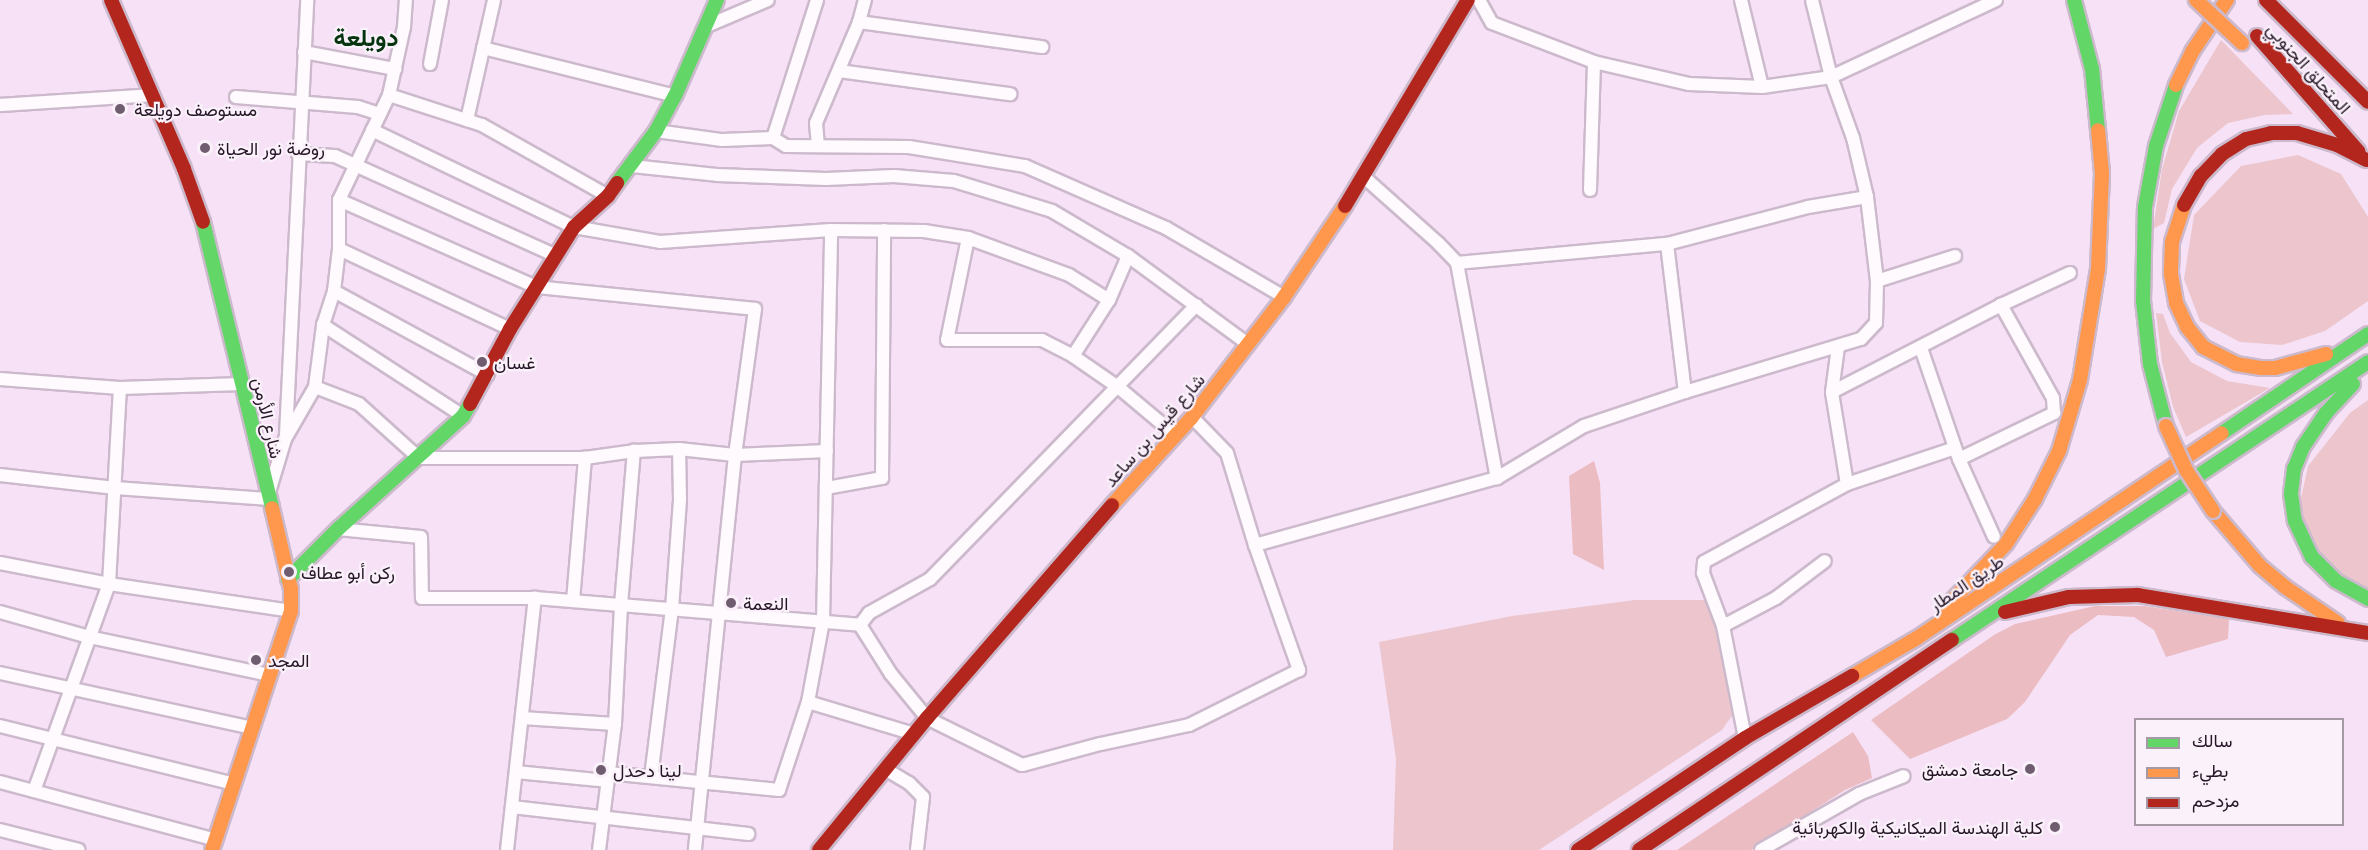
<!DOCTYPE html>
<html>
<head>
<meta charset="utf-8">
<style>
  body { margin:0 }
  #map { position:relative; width:2368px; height:850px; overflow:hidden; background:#f6e1f6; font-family:"Golos Text",Vazirmatn,sans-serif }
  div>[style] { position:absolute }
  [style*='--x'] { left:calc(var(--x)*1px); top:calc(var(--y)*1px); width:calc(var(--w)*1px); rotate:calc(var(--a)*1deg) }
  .green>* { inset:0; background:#ecc6cc }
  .forest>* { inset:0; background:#ebbcc1 }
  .roads { filter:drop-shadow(2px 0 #ccbacc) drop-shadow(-2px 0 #ccbacc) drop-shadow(0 2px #ccbacc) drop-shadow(0 -2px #ccbacc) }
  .street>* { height:12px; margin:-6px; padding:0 6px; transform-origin:6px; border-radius:6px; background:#fefafe }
  .fast>* { height:14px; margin:-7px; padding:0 7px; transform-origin:7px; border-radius:7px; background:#63d668 }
  .slow>* { height:14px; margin:-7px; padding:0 7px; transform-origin:7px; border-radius:7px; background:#ff974d }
  .jam>* { height:14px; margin:-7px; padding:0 7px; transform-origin:7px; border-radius:7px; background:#b3261e }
  .bridges { filter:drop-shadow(2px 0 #ccbacc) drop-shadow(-2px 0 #ccbacc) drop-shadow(0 2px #ccbacc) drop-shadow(0 -2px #ccbacc) }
  .slow-bridge>* { height:14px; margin:-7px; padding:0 7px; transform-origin:7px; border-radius:7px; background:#ff974d }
  .dots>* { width:16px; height:16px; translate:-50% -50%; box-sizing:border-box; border:3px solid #faf1fa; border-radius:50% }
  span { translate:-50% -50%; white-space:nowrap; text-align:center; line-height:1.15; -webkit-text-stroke:4.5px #faf1fa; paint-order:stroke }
  .street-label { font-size:18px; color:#261627 }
  .poi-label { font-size:18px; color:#261627 }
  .left { translate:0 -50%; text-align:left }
  .right { translate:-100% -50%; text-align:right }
  .district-label { font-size:24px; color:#05340f; font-weight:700 }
  .legend { position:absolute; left:2134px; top:718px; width:210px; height:108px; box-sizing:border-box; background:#faf1fa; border:2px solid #a599a6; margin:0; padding:8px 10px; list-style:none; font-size:18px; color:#261627 }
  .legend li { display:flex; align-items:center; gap:12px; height:30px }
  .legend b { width:30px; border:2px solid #a599a6 }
</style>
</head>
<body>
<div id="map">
  <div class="green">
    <i style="clip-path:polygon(2221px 40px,2293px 114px,2265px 115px,2228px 123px,2197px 148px,2172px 189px,2164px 223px,2153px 229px,2162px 169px,2179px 111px)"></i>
    <i style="clip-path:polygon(2298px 155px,2341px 174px,2368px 217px,2368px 301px,2325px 331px,2282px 345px,2240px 342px,2200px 321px,2184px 279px,2194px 215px,2241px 166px)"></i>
    <i style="clip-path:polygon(2156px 313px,2163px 314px,2170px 333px,2191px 362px,2227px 381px,2270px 388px,2186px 437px,2173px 407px,2162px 362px)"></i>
    <i style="clip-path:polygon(2368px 400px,2368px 588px,2329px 570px,2298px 512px,2308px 466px,2350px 413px)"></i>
    <i style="clip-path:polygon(1635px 600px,1712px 600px,1736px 710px,1722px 730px,1539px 850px,1393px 850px,1396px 759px,1379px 642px,1512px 616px)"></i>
  </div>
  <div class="forest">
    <i style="clip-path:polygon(1594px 461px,1600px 483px,1604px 570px,1573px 554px,1569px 476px)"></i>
    <i style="clip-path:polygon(2095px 606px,2144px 606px,2229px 619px,2228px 639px,2166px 657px,2154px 630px,2134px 617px,2098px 615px,2070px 635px,2025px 702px,2007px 719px,1910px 759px,1871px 720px,1994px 635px,2015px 624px)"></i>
    <i style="clip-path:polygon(1853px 732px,1868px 756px,1872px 778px,1845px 790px,1751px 850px,1677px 850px)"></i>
  </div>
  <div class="roads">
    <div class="street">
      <i style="--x:1479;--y:0;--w:26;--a:61"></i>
      <i style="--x:1492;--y:23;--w:109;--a:20.9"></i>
      <i style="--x:1594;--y:62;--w:98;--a:13"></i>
      <i style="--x:1689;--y:84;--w:73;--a:2.4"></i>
      <i style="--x:1762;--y:87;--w:70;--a:-8.2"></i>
      <i style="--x:1831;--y:77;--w:182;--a:-25"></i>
      <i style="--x:1741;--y:0;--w:89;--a:76.4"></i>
      <i style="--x:859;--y:22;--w:185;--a:7.8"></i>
      <i style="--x:707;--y:26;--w:66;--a:-23.1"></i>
      <i style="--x:483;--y:48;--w:198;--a:14"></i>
      <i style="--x:304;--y:52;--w:93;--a:10.6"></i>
      <i style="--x:430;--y:64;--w:65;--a:-79.4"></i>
      <i style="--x:839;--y:71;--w:173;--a:7.7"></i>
      <i style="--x:389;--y:95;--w:98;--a:17.9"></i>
      <i style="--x:482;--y:125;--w:145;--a:29.4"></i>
      <i style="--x:236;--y:97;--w:122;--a:4.7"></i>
      <i style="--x:358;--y:107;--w:23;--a:18"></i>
      <i style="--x:0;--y:105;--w:153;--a:-3.7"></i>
      <i style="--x:467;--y:120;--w:123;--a:-77.3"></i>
      <i style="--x:372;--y:130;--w:224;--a:25.7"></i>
      <i style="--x:574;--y:227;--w:87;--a:9.9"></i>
      <i style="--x:660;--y:242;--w:171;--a:-4"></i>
      <i style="--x:831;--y:230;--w:93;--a:0.6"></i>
      <i style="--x:924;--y:231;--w:45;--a:9"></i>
      <i style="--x:968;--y:238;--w:108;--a:20.1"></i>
      <i style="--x:1069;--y:275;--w:47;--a:32"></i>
      <i style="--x:656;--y:131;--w:67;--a:7.8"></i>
      <i style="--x:722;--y:140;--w:51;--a:-2.2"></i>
      <i style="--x:773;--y:138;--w:15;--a:32"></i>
      <i style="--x:786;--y:146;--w:123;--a:0.5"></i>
      <i style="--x:909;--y:147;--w:118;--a:9.3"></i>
      <i style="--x:1025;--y:166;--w:154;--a:23.7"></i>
      <i style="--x:1166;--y:228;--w:137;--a:30.3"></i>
      <i style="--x:773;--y:138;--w:145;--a:-72.3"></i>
      <i style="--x:818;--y:146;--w:23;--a:-95"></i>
      <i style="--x:816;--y:123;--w:110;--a:-66.9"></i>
      <i style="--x:859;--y:22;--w:23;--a:-75"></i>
      <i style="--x:298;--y:154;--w:37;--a:3"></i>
      <i style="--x:335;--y:156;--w:243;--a:24.3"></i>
      <i style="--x:632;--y:166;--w:85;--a:6"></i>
      <i style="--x:717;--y:175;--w:109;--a:2.1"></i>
      <i style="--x:826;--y:179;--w:68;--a:-2.5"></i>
      <i style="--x:894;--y:176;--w:60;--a:4.8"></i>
      <i style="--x:954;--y:181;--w:102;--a:17"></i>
      <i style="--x:1052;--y:211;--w:88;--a:30.6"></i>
      <i style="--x:1128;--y:256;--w:149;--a:36.3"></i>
      <i style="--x:1364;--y:177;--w:99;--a:41.7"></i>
      <i style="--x:1438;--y:243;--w:28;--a:46"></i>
      <i style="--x:1457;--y:263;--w:219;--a:79.5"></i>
      <i style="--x:1590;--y:190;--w:128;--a:-88.2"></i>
      <i style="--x:339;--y:200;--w:215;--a:23.8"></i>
      <i style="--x:536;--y:287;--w:220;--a:5.7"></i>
      <i style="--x:755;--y:309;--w:147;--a:97.8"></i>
      <i style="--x:735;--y:455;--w:397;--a:95.8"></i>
      <i style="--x:968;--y:238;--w:104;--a:101.6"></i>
      <i style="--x:947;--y:340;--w:95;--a:0"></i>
      <i style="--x:1042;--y:340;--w:35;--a:27"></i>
      <i style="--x:1073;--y:356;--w:55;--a:34.6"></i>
      <i style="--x:1118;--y:387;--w:73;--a:40"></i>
      <i style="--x:1667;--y:244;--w:149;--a:83.1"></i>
      <i style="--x:339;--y:249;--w:189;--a:25.1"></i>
      <i style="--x:1457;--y:263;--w:211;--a:-5.2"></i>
      <i style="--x:1667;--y:244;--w:146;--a:-14.7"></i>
      <i style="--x:1808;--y:207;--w:60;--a:-9.6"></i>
      <i style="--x:1877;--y:281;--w:82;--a:-17.8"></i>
      <i style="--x:334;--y:291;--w:175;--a:28.6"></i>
      <i style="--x:323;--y:325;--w:167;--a:33"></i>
      <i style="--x:1921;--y:348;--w:117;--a:71.1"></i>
      <i style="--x:1959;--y:459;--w:85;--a:65.8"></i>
      <i style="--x:1073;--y:356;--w:67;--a:-57.3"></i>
      <i style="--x:1109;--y:300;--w:48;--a:-66.6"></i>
      <i style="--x:0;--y:379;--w:120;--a:4.3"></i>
      <i style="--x:120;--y:388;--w:122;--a:-1.9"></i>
      <i style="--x:315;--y:387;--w:47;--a:21.1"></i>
      <i style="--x:359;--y:404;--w:81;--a:42"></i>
      <i style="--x:419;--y:458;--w:166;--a:0"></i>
      <i style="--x:585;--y:458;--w:49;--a:-8.1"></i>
      <i style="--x:634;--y:451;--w:45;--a:-2.5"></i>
      <i style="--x:679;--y:449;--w:56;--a:6.1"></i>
      <i style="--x:735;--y:455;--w:92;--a:-2.5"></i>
      <i style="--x:1832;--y:392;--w:190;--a:-27.2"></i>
      <i style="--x:2001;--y:305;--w:76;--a:-24.9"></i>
      <i style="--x:1192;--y:417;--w:50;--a:45.8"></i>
      <i style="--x:1227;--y:453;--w:96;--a:73.1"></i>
      <i style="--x:1255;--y:545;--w:133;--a:70.6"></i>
      <i style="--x:1299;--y:670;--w:123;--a:153.4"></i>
      <i style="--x:1189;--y:725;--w:91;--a:167.9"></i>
      <i style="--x:1100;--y:744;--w:81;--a:164.9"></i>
      <i style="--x:1022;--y:765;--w:106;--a:-153.7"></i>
      <i style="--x:927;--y:718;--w:57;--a:-129.3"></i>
      <i style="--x:891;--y:674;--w:58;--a:-122.3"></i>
      <i style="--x:860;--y:625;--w:15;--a:-53"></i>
      <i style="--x:869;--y:613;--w:70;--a:-29.1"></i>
      <i style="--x:930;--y:579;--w:382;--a:-45.8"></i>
      <i style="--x:286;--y:435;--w:436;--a:-87.2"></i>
      <i style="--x:1959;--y:459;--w:106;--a:-25.8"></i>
      <i style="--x:2054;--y:413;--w:15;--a:-94"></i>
      <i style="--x:2053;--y:398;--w:107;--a:-119.2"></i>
      <i style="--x:0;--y:475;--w:116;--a:6.4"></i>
      <i style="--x:115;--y:488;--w:152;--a:4.1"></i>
      <i style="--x:267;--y:499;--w:63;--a:-73.3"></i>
      <i style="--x:285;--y:439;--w:60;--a:-60"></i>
      <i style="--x:315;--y:387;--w:63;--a:-82.6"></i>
      <i style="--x:323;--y:325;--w:36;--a:-72"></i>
      <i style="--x:334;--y:291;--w:42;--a:-83.2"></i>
      <i style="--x:339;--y:249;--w:49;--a:-90"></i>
      <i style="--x:339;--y:200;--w:116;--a:-64.5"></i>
      <i style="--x:389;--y:95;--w:70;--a:-77.6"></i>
      <i style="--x:404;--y:27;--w:27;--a:-86"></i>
      <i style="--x:1847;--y:484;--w:114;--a:-18.4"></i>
      <i style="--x:826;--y:488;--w:57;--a:-10.1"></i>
      <i style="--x:882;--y:478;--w:248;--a:-89.5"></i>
      <i style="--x:338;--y:529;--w:83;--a:5.5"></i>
      <i style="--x:421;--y:537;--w:61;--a:89.1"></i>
      <i style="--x:422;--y:598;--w:113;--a:0"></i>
      <i style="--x:535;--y:598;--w:326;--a:4.7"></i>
      <i style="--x:1255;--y:545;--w:251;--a:-15.5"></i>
      <i style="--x:1497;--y:478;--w:101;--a:-30.9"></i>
      <i style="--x:1584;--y:426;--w:107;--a:-18.6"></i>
      <i style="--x:1685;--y:392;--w:184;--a:-16.8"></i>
      <i style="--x:1861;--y:339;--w:22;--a:-47"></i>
      <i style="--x:1876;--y:323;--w:42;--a:-88.6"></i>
      <i style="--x:1877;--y:281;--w:85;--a:-96.8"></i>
      <i style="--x:1867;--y:197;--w:61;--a:-103.3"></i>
      <i style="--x:1853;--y:138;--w:65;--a:-109.8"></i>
      <i style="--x:1831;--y:77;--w:79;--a:-103.9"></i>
      <i style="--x:0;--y:563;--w:111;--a:10.9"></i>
      <i style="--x:109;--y:584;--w:184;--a:8.4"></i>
      <i style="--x:573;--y:601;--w:144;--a:-85.2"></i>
      <i style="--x:0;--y:612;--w:92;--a:15.7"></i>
      <i style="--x:89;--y:637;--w:185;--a:11.9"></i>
      <i style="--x:1723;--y:626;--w:60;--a:-27.8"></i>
      <i style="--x:1776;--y:598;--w:61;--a:-37.1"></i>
      <i style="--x:0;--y:673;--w:259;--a:12.3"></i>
      <i style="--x:808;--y:702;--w:111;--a:16.8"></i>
      <i style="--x:522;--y:718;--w:93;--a:3.7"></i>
      <i style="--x:0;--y:726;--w:241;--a:13.9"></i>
      <i style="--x:1745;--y:738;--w:114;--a:-101.1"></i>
      <i style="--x:1723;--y:626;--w:57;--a:-110.7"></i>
      <i style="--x:1703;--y:573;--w:11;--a:-85"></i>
      <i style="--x:1704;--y:562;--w:163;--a:-28.6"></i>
      <i style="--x:1847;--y:484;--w:93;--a:-99.3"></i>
      <i style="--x:1832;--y:392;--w:45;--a:-82.4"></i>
      <i style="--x:887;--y:770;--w:26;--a:31"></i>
      <i style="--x:909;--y:783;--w:20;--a:45"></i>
      <i style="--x:923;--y:797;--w:53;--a:96.5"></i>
      <i style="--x:516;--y:772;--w:91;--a:5.6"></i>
      <i style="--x:608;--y:773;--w:172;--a:5.7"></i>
      <i style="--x:779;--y:790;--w:93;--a:-71.8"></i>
      <i style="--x:808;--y:702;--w:82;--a:-79.5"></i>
      <i style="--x:823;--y:621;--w:391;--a:-88.8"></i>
      <i style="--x:651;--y:777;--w:169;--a:-82.9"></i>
      <i style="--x:672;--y:609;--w:110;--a:-85.8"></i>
      <i style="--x:680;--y:499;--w:50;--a:-91.1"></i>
      <i style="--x:0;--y:782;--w:224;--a:15"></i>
      <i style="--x:34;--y:791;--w:220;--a:-70.1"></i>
      <i style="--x:109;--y:584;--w:196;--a:-86.8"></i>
      <i style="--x:512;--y:807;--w:238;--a:6.5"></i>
      <i style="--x:0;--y:830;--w:81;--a:14.2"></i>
      <i style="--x:507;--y:850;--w:254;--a:-83.7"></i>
      <i style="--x:599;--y:850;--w:127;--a:-82.8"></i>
      <i style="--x:615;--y:724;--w:119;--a:-87.1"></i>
      <i style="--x:621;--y:605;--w:155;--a:-85.2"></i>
      <i style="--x:1761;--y:850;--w:113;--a:-29.7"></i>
      <i style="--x:1859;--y:794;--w:48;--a:-21.8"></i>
    </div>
    <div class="fast">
      <i style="--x:2074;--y:0;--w:71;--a:75.4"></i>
      <i style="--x:2092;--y:69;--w:61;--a:84.4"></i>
      <i style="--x:617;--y:183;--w:65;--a:-53.1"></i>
      <i style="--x:656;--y:131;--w:40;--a:-62"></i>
      <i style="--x:675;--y:96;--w:105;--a:-66.4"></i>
      <i style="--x:203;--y:222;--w:294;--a:76.4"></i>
      <i style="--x:2353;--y:384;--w:40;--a:133"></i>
      <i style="--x:2326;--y:413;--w:41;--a:124.1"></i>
      <i style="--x:2303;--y:447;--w:24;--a:112"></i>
      <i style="--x:2294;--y:469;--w:25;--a:97"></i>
      <i style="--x:2291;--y:494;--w:27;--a:82"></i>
      <i style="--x:2295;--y:521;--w:40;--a:65"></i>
      <i style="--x:2312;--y:557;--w:34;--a:45"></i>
      <i style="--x:2336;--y:581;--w:37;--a:29"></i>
      <i style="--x:2166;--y:426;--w:64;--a:-104.5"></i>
      <i style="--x:2150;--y:364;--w:63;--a:-96.3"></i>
      <i style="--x:2143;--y:301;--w:94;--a:-88.8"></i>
      <i style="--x:2145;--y:207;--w:62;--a:-79.8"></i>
      <i style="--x:2156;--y:146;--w:64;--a:-71.8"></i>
      <i style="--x:2222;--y:433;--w:176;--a:-34.1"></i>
      <i style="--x:288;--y:579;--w:71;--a:-45"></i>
      <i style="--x:338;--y:529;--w:169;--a:-42.1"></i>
      <i style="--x:463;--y:416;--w:14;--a:-60"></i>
      <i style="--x:1952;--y:640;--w:500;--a:-33.75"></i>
    </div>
    <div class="slow">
      <i style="--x:2176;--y:85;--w:37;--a:-64"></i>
      <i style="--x:2192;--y:52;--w:63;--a:-56.1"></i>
      <i style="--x:2184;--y:205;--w:39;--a:108"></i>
      <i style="--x:2172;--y:242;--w:32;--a:92"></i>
      <i style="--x:2171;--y:274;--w:29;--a:80"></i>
      <i style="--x:2176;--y:303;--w:26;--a:65"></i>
      <i style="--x:2187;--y:327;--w:26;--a:51"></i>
      <i style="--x:2203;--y:347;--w:37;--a:27"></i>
      <i style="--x:2236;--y:364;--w:26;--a:9"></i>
      <i style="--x:2262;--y:368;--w:13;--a:0"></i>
      <i style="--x:2275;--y:368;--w:53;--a:-15.4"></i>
      <i style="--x:1112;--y:505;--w:119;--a:-47.7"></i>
      <i style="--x:1192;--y:417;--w:151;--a:-52.5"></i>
      <i style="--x:1284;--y:297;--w:110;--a:-56.2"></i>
      <i style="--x:2213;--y:511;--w:72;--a:49.5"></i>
      <i style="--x:2260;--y:566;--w:33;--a:40"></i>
      <i style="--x:2285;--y:587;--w:64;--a:34.2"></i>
      <i style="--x:1946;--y:607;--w:87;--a:-46.4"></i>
      <i style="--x:2006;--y:544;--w:54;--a:-57.2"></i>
      <i style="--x:2035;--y:499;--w:54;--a:-63.4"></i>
      <i style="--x:2059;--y:451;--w:74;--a:-73.5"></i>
      <i style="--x:2080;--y:380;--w:112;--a:-80.8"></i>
      <i style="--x:2098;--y:269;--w:96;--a:-87.6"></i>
      <i style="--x:2102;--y:173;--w:43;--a:-95.3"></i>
      <i style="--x:1852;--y:676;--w:75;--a:-30.3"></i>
      <i style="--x:1917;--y:638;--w:367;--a:-33.9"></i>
      <i style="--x:212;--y:850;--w:252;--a:-71.7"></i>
      <i style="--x:291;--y:611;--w:22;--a:-90"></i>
      <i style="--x:291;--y:589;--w:83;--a:-103.2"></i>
    </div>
    <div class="jam">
      <i style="--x:111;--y:0;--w:184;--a:66.6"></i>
      <i style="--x:184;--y:169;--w:56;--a:70.3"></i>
      <i style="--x:2266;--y:0;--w:144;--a:45"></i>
      <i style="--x:2257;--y:36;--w:154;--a:48.7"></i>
      <i style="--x:2184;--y:205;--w:34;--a:-60"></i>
      <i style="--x:2201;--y:176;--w:30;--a:-46"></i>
      <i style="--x:2222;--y:154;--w:28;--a:-32"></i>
      <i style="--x:2246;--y:139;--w:26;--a:-13"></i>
      <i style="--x:2271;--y:133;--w:26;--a:0"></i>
      <i style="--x:2297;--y:133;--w:42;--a:16.7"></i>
      <i style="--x:2337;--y:145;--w:33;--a:27"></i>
      <i style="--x:1345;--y:206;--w:240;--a:-59.2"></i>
      <i style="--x:470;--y:404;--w:85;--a:-61.9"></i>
      <i style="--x:510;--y:329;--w:120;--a:-57.9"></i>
      <i style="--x:574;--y:227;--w:46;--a:-42.4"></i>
      <i style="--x:608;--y:196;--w:16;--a:-55"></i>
      <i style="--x:2005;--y:612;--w:66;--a:-13.2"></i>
      <i style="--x:2069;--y:597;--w:69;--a:-1.7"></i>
      <i style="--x:2138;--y:595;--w:233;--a:9.4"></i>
      <i style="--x:819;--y:850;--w:171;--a:-50.7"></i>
      <i style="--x:927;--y:718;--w:282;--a:-49"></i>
      <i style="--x:1578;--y:850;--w:201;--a:-33.8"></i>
      <i style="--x:1745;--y:738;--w:124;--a:-30.1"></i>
      <i style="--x:1639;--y:850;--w:377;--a:-33.9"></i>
    </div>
  </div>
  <div class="bridges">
    <div class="slow-bridge">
      <i style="--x:2196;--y:0;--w:63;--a:43.1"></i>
      <i style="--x:2166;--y:426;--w:48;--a:65.6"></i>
      <i style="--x:2186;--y:470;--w:49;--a:56.6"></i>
    </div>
  </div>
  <div class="dots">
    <i style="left:120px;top:109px;background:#6f5d6f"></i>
    <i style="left:205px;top:148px;background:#6f5d6f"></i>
    <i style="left:482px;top:362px;background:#6f5d6f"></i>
    <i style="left:289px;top:572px;background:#6f5d6f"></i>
    <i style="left:731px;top:603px;background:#6f5d6f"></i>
    <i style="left:256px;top:660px;background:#6f5d6f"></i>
    <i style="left:2030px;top:769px;background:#6f5d6f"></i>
    <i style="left:601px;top:770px;background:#6f5d6f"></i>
    <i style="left:2055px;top:827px;background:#6f5d6f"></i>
  </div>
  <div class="street-label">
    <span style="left:2309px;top:68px;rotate:48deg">المتحلق الجنوبي</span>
    <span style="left:268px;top:418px;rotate:77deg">شارع الأرمن</span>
    <span style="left:1154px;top:430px;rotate:-49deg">شارع قيس بن ساعد</span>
    <span style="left:1966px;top:583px;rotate:-34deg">طريق المطار</span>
  </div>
  <div class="poi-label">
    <span class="left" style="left:134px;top:109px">مستوصف دويلعة</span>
    <span class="left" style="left:217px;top:148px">روضة نور الحياة</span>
    <span class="left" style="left:494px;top:362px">غسان</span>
    <span class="left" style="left:301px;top:572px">ركن أبو عطاف</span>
    <span class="left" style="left:743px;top:603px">النعمة</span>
    <span class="left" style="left:268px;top:660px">المجد</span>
    <span class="right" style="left:2018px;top:769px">جامعة دمشق</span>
    <span class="left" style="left:613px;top:770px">لينا دحدل</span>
    <span class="right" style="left:2043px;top:827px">كلية الهندسة الميكانيكية والكهربائية</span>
  </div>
  <div class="district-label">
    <span style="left:366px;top:37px">دويلعة</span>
  </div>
  <ul class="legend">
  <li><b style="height:8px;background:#63d668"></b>سالك</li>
  <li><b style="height:8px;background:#ff974d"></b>بطيء</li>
  <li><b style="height:8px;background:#b3261e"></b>مزدحم</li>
  </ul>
</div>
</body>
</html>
